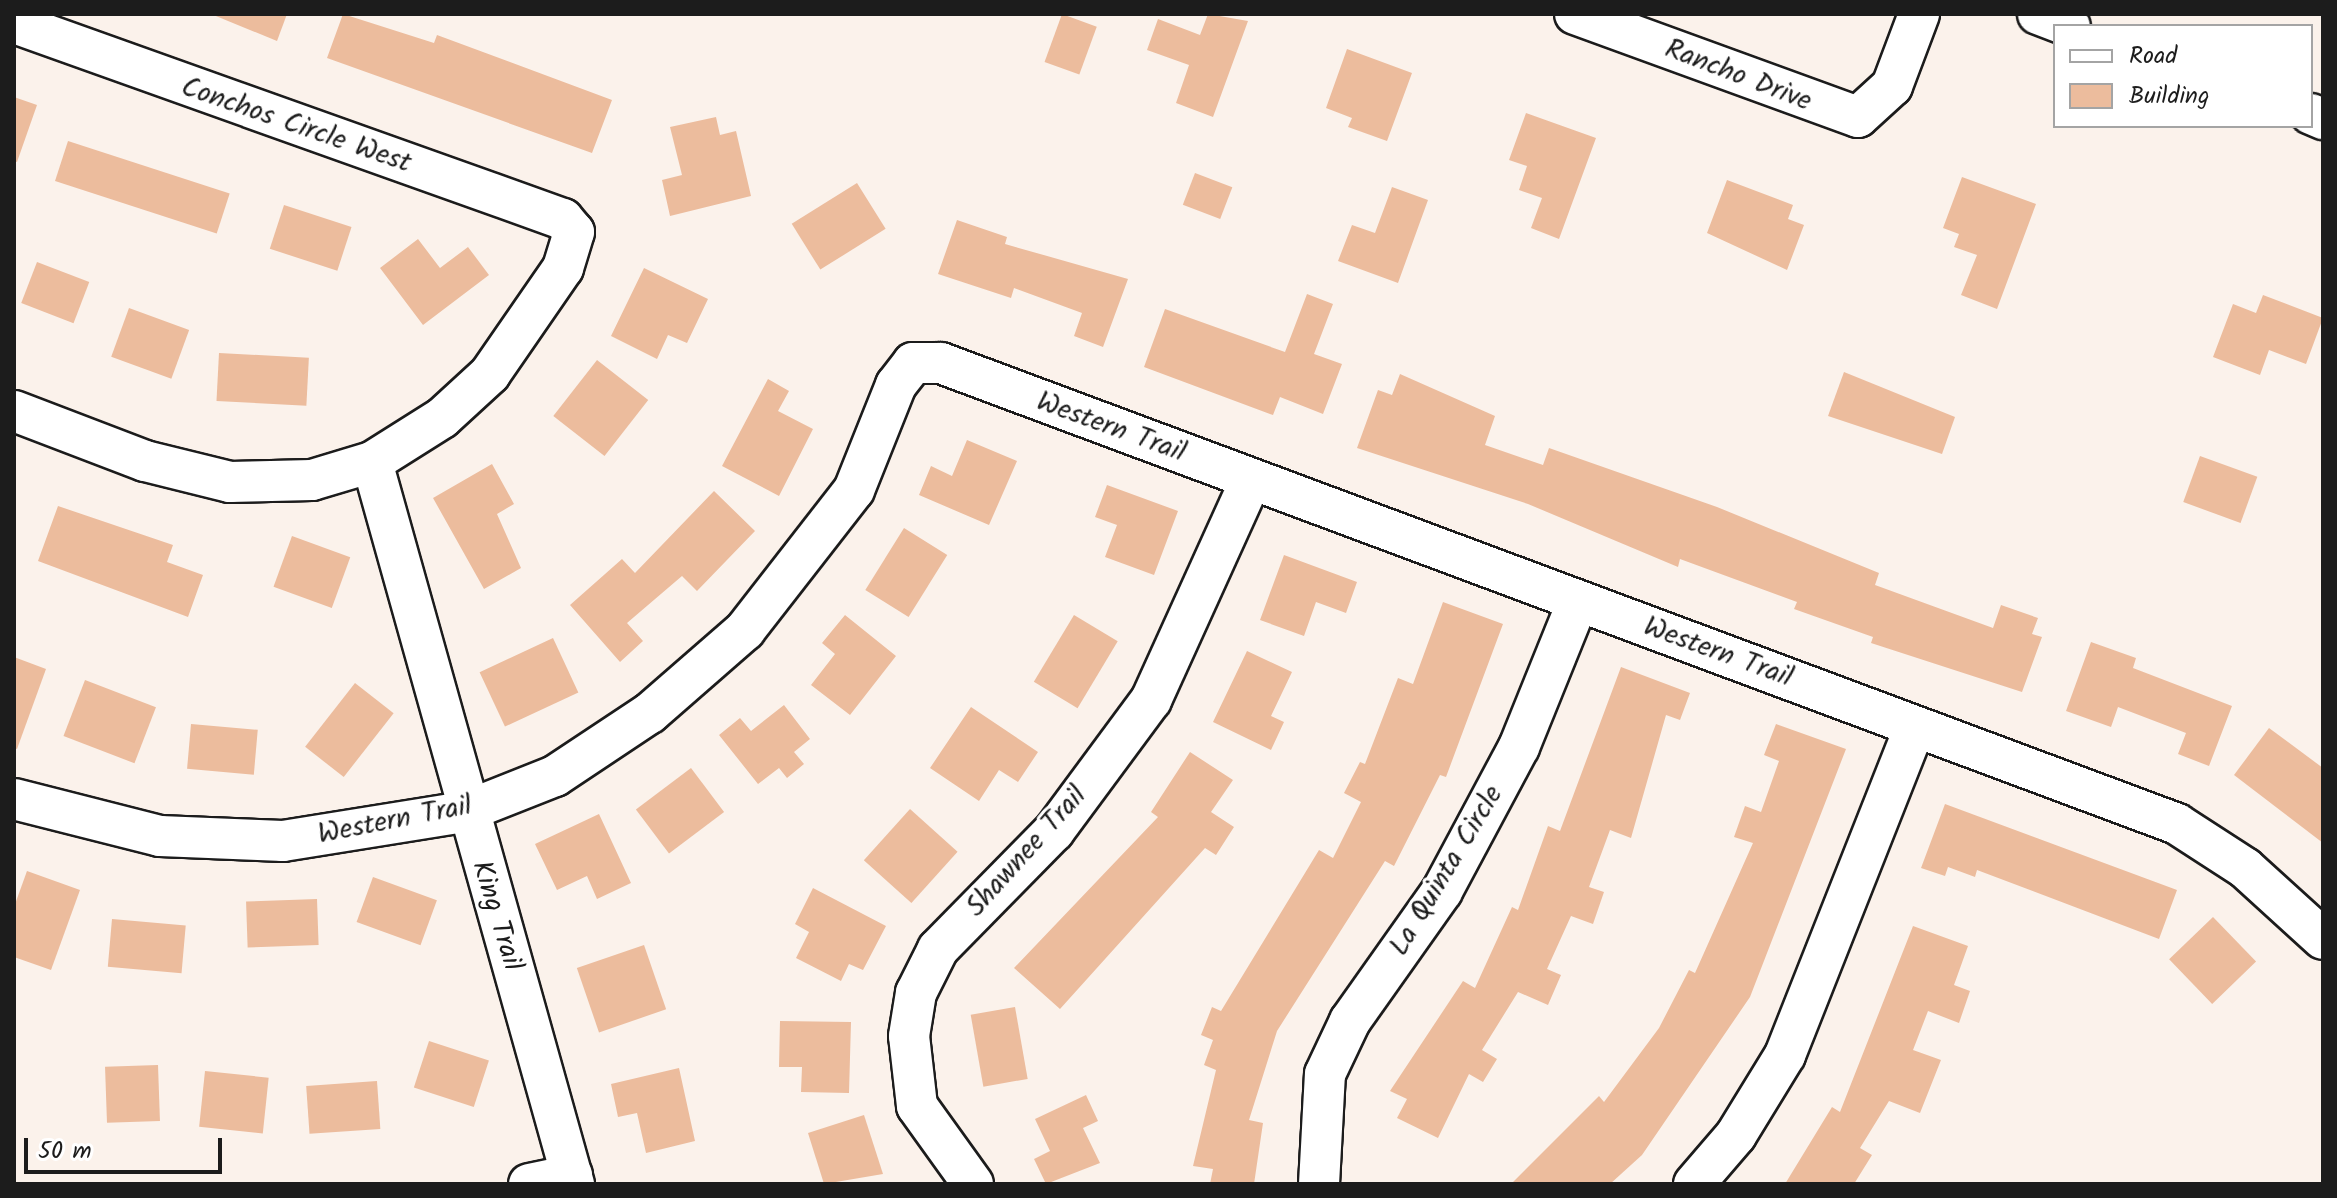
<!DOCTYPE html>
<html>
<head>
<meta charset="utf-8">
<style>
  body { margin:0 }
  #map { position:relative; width:2337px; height:1198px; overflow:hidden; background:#fbf2eb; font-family:Kalam,sans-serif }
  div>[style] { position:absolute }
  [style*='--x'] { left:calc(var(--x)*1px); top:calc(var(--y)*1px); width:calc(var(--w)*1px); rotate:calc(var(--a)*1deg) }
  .building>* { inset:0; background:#ecbc9d; transform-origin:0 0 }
  .roads { filter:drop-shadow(2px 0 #1c1c1c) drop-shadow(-2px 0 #1c1c1c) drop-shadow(0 2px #1c1c1c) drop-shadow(0 -2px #1c1c1c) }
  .minor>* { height:40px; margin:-20px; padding:0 20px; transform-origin:20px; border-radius:20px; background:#fff }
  span { translate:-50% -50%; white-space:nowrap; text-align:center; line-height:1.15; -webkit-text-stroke:6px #fff; paint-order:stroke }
  .street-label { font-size:28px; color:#1c1c1c }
  .frame { position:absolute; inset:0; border:16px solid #1c1c1c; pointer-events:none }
  .legend { position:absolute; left:2053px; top:24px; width:260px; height:104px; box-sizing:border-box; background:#fff; border:2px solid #a4a4a4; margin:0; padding:10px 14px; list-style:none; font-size:24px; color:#1c1c1c }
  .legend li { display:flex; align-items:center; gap:16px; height:40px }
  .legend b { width:40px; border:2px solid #a4a4a4 }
  .scale { position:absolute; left:24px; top:1138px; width:198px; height:36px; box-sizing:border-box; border:4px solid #1c1c1c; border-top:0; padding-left:10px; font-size:24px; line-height:28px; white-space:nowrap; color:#1c1c1c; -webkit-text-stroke:6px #fff; paint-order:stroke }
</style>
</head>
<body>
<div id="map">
  <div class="building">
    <i style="clip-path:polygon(211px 14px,287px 14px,277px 41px)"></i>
    <i style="clip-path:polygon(343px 14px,434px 43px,437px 35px,612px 100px,592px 153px,327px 58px)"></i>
    <i style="left:1062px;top:14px;width:37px;height:51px;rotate:20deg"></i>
    <i style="clip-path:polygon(1208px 14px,1248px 21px,1213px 117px,1176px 103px,1189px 65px,1147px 50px,1158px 19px,1200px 35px)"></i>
    <i style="clip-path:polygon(1347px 49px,1412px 73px,1387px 141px,1348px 127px,1352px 118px,1326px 108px)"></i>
    <i style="clip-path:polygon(14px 97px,37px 105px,17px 162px,14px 161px)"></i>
    <i style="clip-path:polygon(1526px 113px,1596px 138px,1559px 239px,1531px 228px,1542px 198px,1519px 190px,1527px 166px,1509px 160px)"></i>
    <i style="clip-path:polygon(716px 117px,720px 135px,736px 131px,751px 196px,670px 216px,662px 180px,682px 175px,670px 127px)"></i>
    <i style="left:68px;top:141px;width:170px;height:42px;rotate:18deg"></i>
    <i style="left:1195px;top:173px;width:40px;height:34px;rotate:21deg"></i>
    <i style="clip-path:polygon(1962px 177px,2036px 204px,1997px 309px,1961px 295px,1977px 255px,1954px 247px,1959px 234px,1943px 228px)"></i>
    <i style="clip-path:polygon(1727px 180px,1793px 205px,1788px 219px,1804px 225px,1787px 270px,1707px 233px)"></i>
    <i style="left:857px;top:183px;width:54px;height:77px;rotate:58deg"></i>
    <i style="clip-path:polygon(1392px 187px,1428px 200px,1398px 283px,1338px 261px,1352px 225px,1375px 233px)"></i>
    <i style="left:284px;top:205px;width:71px;height:46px;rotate:18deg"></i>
    <i style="clip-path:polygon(957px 220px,1007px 237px,1005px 244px,1128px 279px,1103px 347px,1074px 336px,1082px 313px,1014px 288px,1011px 298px,938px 274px)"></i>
    <i style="clip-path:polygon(418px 239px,440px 268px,468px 247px,489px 275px,423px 325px,380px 268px)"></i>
    <i style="left:37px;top:262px;width:56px;height:44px;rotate:21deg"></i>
    <i style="clip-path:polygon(644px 268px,708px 299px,687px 343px,668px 335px,657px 359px,611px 336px)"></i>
    <i style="clip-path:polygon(1307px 294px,1333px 304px,1314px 354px,1342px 364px,1323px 414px,1280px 397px,1273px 415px,1144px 367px,1165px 309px,1285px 352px)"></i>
    <i style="clip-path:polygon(2263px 295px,2323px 318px,2306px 364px,2269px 350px,2260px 375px,2213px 357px,2233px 304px,2256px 313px)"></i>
    <i style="left:129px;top:308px;width:64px;height:52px;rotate:20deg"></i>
    <i style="left:219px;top:353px;width:90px;height:48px;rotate:3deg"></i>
    <i style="left:597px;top:360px;width:65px;height:71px;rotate:38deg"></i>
    <i style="clip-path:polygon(1844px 372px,1955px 417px,1942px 454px,1828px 416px)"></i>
    <i style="clip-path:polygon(1400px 374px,1495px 416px,1485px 445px,1543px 465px,1549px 448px,1717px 507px,1879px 573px,1875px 585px,1993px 628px,2001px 605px,2038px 618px,2032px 634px,2042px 637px,2022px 692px,1871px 643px,1873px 637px,1794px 609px,1797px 602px,1680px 559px,1678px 567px,1528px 504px,1357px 448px,1378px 390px,1392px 395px)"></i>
    <i style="clip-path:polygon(768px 379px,789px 391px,778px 411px,813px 429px,779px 496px,722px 466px)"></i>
    <i style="clip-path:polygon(967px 440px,1017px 461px,989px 525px,919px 495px,931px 466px,952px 476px)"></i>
    <i style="left:2200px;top:456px;width:61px;height:49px;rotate:20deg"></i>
    <i style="clip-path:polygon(492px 464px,514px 504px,497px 514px,521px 568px,484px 589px,433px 498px)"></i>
    <i style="clip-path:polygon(1107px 485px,1178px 511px,1154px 575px,1105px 557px,1117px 525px,1095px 517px)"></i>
    <i style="clip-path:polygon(714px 491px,755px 531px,697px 591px,682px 576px,627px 623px,643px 641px,620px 662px,570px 605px,622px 559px,635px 573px)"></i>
    <i style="clip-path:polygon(58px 506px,173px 545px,167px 562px,203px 575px,188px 617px,38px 561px)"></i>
    <i style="left:904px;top:528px;width:51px;height:73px;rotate:32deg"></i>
    <i style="left:292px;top:536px;width:62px;height:54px;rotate:20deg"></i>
    <i style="clip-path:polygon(1284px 555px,1357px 582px,1346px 613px,1316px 602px,1304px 636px,1260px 620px)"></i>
    <i style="clip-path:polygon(1443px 602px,1503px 624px,1446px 777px,1440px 775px,1394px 866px,1385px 861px,1277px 1031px,1249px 1120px,1263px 1123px,1254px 1184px,1210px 1184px,1213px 1169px,1193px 1166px,1216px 1070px,1204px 1065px,1213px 1040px,1201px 1035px,1212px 1007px,1221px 1011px,1319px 850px,1333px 858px,1361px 802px,1344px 793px,1360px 762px,1365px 764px,1398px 678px,1413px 684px)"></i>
    <i style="clip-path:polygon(845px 615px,896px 656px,850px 715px,811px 685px,835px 654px,822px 643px)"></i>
    <i style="left:1074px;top:615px;width:51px;height:78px;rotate:31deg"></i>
    <i style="left:553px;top:638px;width:60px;height:81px;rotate:65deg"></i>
    <i style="clip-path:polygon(2091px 642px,2136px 658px,2133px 668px,2232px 706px,2209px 766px,2178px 754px,2186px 733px,2118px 707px,2111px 727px,2066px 711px)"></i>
    <i style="clip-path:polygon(1247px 651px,1292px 672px,1271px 716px,1284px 722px,1271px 750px,1213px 722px)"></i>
    <i style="clip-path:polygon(14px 657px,46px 669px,17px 749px,14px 748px)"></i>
    <i style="clip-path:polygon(1621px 667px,1690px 693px,1680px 720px,1666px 715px,1631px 838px,1610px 830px,1589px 887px,1604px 892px,1593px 924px,1571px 916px,1547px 969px,1561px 975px,1548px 1005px,1518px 992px,1482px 1050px,1497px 1059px,1483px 1082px,1469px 1074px,1438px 1138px,1397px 1118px,1407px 1099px,1390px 1091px,1463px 981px,1475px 988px,1512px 907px,1518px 910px,1548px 826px,1560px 831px)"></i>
    <i style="left:85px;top:680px;width:76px;height:60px;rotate:21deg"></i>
    <i style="left:355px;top:683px;width:49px;height:81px;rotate:38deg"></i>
    <i style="clip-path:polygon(784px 705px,810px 739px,794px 752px,804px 764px,787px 778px,779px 768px,758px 784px,719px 735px,740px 718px,751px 731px)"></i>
    <i style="clip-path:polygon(971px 707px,1038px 752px,1018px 782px,999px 770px,979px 801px,930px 768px)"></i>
    <i style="left:191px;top:724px;width:67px;height:45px;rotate:5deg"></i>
    <i style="clip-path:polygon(1776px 724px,1846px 749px,1750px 997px,1642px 1155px,1610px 1184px,1511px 1184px,1599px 1096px,1604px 1102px,1659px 1028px,1689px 970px,1695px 973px,1753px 843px,1734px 837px,1745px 806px,1761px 812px,1779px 761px,1764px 755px)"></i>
    <i style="clip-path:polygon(2269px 728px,2323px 768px,2323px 843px,2234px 775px)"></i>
    <i style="clip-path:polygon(1190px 752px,1233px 780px,1211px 812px,1234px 827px,1216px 855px,1205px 848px,1060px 1009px,1014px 968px,1158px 817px,1151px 812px)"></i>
    <i style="left:691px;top:768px;width:55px;height:69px;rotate:53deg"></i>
    <i style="clip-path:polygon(1945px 804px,2177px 890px,2159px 939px,1977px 870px,1975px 877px,1948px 867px,1945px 876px,1921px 868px)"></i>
    <i style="left:910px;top:809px;width:64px;height:69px;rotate:42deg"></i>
    <i style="clip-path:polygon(599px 814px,631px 883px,597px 899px,587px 876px,557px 890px,535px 844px)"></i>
    <i style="clip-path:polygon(27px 871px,80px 890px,51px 970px,14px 957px,14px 907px)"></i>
    <i style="left:373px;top:877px;width:68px;height:48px;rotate:20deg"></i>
    <i style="clip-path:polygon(813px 888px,886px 926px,863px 970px,849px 964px,841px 981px,796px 958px,809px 932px,795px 924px)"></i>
    <i style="left:317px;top:899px;width:46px;height:71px;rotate:88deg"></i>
    <i style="left:2213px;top:917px;width:62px;height:61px;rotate:46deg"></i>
    <i style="left:112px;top:919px;width:74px;height:48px;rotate:5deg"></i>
    <i style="clip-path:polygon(1913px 926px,1968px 946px,1954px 985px,1970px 991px,1959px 1023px,1928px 1011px,1913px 1050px,1941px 1060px,1920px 1113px,1889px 1101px,1860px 1148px,1872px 1155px,1854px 1184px,1785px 1184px,1832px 1107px,1840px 1112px)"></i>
    <i style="left:644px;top:945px;width:68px;height:71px;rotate:71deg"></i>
    <i style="left:1015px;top:1007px;width:73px;height:45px;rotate:80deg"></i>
    <i style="clip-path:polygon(780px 1021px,851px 1022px,849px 1093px,801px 1092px,802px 1067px,779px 1067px)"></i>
    <i style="left:429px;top:1041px;width:63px;height:49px;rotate:18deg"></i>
    <i style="left:158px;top:1065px;width:56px;height:53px;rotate:88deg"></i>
    <i style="clip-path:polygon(679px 1068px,695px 1141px,646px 1153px,637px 1113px,618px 1117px,611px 1084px)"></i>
    <i style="left:205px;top:1071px;width:64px;height:56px;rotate:6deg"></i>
    <i style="left:377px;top:1081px;width:48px;height:71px;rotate:86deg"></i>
    <i style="clip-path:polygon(1086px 1095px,1098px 1121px,1083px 1128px,1100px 1163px,1046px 1184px,1034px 1159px,1050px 1151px,1035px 1119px)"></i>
    <i style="clip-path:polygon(864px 1115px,883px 1174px,824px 1184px,808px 1133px)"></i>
  </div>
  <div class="roads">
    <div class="minor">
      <i style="--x:1575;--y:14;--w:301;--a:20"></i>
      <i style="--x:1858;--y:117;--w:46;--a:-42.4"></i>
      <i style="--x:1892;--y:86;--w:77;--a:-69.4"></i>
      <i style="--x:2038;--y:14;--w:34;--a:21"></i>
      <i style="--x:14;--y:23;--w:583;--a:19.65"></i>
      <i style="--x:563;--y:219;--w:17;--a:50"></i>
      <i style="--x:574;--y:232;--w:38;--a:107"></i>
      <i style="--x:563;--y:268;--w:129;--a:124.6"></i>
      <i style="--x:490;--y:374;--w:65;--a:137.5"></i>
      <i style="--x:442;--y:418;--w:83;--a:147.8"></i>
      <i style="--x:372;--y:462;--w:63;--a:163.3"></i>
      <i style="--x:312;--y:480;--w:82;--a:178.6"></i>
      <i style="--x:230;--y:482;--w:88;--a:-166.1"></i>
      <i style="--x:145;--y:461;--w:140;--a:-159.1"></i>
      <i style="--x:2311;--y:114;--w:13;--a:23"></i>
      <i style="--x:372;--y:462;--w:750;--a:74.37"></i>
      <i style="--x:14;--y:799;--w:151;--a:14.2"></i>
      <i style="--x:160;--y:836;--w:123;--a:2.3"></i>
      <i style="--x:283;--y:841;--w:183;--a:-9.1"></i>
      <i style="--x:464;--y:812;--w:98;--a:-21.6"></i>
      <i style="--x:555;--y:776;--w:114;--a:-33.6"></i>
      <i style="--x:650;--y:713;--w:126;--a:-41.1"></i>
      <i style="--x:745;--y:630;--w:177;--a:-52.1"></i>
      <i style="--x:854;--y:490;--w:113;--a:-68.2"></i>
      <i style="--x:896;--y:385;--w:28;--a:-52"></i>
      <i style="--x:913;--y:363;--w:28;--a:0"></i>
      <i style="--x:941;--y:363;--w:1319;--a:20.45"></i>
      <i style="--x:2177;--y:824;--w:81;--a:32.9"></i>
      <i style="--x:2245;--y:868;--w:105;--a:42.3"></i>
      <i style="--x:529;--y:1184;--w:44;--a:-11.8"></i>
      <i style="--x:973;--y:1184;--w:96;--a:-125.7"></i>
      <i style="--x:917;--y:1106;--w:70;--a:-96.5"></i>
      <i style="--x:909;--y:1036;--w:44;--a:-80.8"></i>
      <i style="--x:916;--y:993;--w:49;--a:-63.4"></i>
      <i style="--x:938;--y:949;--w:165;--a:-45.5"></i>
      <i style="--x:1054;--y:831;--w:163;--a:-53.5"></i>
      <i style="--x:1151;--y:700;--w:242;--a:-65.6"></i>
      <i style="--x:1319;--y:1184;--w:110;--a:-86.9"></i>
      <i style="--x:1325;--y:1074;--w:59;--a:-64.7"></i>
      <i style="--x:1350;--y:1021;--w:159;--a:-54.7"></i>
      <i style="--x:1442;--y:891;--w:163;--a:-61.9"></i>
      <i style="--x:1519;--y:747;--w:157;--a:-68"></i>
      <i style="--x:1694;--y:1184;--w:65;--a:-49.4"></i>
      <i style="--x:1736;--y:1135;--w:94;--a:-58.5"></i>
      <i style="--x:1785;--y:1055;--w:351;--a:-68.4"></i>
    </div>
  </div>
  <div class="street-label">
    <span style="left:1738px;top:76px;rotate:21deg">Rancho Drive</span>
    <span style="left:296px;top:126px;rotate:19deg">Conchos Circle West</span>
    <span style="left:1111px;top:428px;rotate:20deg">Western Trail</span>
    <span style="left:1718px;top:653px;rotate:20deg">Western Trail</span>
    <span style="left:395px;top:821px;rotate:-11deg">Western Trail</span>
    <span style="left:1027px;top:852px;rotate:-48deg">Shawnee Trail</span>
    <span style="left:1447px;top:871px;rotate:-59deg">La Quinta Circle</span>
    <span style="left:496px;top:916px;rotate:73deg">King Trail</span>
  </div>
  <div class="frame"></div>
  <ul class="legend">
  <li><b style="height:10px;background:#fff"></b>Road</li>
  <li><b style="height:22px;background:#ecbc9d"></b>Building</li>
  </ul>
  <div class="scale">50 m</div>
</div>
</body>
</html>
